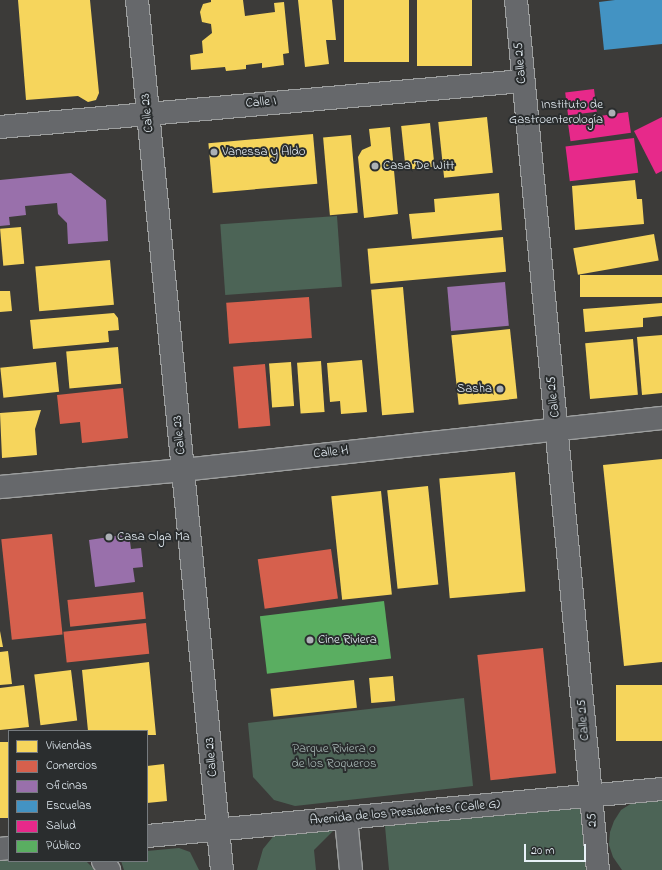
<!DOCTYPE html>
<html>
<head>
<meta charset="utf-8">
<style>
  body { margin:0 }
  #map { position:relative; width:662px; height:870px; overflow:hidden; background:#3c3b39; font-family:"Indie Flower",sans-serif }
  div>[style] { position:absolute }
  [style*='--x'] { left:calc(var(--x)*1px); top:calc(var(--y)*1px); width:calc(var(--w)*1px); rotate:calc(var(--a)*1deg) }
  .green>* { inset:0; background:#4c6456; transform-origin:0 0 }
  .homes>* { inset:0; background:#f6d55c; transform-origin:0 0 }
  .shops>* { inset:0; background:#d6604d; transform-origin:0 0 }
  .offices>* { inset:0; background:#9970ab; transform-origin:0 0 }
  .schools>* { inset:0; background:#4393c3 }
  .health>* { inset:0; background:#e7298a; transform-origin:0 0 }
  .public>* { inset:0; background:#5aae61; transform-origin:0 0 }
  .roads { filter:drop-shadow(1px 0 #9d9f9f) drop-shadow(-1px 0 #9d9f9f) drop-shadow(0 1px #9d9f9f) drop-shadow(0 -1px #9d9f9f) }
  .street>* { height:22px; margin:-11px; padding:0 11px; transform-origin:11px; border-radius:11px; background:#66686b }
  .secondary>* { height:22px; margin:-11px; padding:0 11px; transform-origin:11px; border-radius:11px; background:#66686b }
  .primary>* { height:22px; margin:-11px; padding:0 11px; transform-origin:11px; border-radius:11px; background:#66686b }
  .dots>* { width:11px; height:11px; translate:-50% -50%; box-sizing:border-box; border:2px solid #2a2d2e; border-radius:50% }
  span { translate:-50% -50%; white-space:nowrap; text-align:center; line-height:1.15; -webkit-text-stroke:4px #2a2d2e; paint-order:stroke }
  .street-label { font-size:13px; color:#e8f1f8 }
  .poi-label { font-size:13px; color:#e8f1f8 }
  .right { translate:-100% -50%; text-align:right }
  .left { translate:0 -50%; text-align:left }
  .park-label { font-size:13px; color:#abbbb9 }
  .legend { position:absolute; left:8px; top:730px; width:140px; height:132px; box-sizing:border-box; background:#2a2d2e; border:1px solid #767b7f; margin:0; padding:5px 7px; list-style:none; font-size:12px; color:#e8f1f8 }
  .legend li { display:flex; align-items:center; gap:8px; height:20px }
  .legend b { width:20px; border:1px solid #767b7f }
  .scale { position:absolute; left:524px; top:844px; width:62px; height:18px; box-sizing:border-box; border:2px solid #e8f1f8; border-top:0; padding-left:5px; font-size:12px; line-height:14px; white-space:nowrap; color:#e8f1f8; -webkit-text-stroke:3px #2a2d2e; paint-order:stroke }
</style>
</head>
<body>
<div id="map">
  <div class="green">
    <i style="left:337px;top:216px;width:71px;height:117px;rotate:86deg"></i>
    <i style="clip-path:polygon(464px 698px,473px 786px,295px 806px,274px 800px,253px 777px,248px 723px)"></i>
    <i style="clip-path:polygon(662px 800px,662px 870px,622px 870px,613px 857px,609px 845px,610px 832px,614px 821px,621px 810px,632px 803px)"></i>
    <i style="clip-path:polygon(580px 805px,586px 870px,389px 870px,385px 826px)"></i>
    <i style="clip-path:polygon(334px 830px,314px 850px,316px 870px,257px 870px,263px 849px,276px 833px)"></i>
    <i style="clip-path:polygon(179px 848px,190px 852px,199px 870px,124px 870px,121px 861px,147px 861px,147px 851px)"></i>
    <i style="clip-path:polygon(9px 858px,9px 861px,86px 861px,95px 870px,0 870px,0 859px)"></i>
  </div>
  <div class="homes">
    <i style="clip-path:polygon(18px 0,90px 0,99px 93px,96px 100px,88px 102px,78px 96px,26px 100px)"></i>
    <i style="clip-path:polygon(211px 0,243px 0,245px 16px,275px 12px,274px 3px,284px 2px,289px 53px,283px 54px,284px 65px,262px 68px,262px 63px,246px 65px,246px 69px,226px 71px,225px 67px,191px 70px,190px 55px,203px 53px,202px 41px,212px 33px,211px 24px,202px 22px,200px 12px,203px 4px,211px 2px)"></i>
    <i style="clip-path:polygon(298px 0,332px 0,336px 40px,326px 40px,329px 64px,305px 67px)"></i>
    <i style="left:344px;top:0;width:65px;height:62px"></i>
    <i style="left:417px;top:0;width:55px;height:66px"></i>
    <i style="left:487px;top:117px;width:56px;height:49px;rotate:84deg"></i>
    <i style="left:430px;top:123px;width:44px;height:29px;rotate:84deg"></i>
    <i style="clip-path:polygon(390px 127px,398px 214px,364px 218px,358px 157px,362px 150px,371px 146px,369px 129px)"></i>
    <i style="left:313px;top:134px;width:50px;height:105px;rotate:85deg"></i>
    <i style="left:351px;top:135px;width:78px;height:28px;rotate:85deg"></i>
    <i style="clip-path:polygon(635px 180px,637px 199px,642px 199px,644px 224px,575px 230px,572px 186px)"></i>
    <i style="clip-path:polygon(499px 193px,502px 230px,412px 239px,409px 214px,435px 212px,434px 199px)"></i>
    <i style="left:21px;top:227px;width:37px;height:21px;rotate:85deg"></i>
    <i style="left:654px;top:234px;width:27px;height:82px;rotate:80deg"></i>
    <i style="left:503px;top:237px;width:35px;height:136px;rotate:85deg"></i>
    <i style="left:110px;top:260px;width:45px;height:75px;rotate:85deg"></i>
    <i style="left:662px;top:275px;width:22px;height:82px;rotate:90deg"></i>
    <i style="left:403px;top:287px;width:126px;height:32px;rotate:85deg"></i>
    <i style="clip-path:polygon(0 291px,10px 291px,12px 311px,0 312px)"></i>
    <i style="clip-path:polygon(662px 303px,662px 316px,643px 318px,643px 327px,585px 332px,583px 309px)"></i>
    <i style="clip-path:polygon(114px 313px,118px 318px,119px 330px,108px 331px,109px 342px,33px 349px,30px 320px)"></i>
    <i style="left:510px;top:329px;width:70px;height:59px;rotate:84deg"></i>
    <i style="clip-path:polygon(662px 335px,662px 393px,642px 395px,637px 337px)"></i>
    <i style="left:633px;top:339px;width:56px;height:48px;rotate:85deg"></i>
    <i style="left:118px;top:347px;width:37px;height:52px;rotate:85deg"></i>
    <i style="clip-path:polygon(362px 360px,367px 412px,341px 414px,340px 401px,330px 402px,327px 363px)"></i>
    <i style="left:321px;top:361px;width:51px;height:24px;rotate:86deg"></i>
    <i style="left:56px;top:362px;width:30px;height:56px;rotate:84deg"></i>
    <i style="left:291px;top:362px;width:44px;height:22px;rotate:86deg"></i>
    <i style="clip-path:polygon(41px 410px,35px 429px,37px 455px,2px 458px,0 413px)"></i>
    <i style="clip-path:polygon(662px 459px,662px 662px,624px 666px,603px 465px)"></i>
    <i style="left:515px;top:472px;width:120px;height:76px;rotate:85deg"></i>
    <i style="left:428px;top:486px;width:99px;height:41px;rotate:84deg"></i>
    <i style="left:381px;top:491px;width:104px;height:50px;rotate:84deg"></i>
    <i style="clip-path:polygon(0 631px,3px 647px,0 647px)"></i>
    <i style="clip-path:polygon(8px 651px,12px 684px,0 685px,0 652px)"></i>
    <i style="clip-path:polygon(149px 662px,156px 735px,147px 735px,147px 731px,88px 731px,82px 670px)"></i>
    <i style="left:71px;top:670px;width:51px;height:37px;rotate:83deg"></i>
    <i style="left:393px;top:676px;width:25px;height:24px;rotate:85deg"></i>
    <i style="left:354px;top:680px;width:28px;height:84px;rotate:84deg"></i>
    <i style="clip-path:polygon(24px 685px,29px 727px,0 730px,0 688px)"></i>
    <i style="left:662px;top:685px;width:56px;height:46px;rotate:90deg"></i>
    <i style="left:9px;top:742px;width:76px;height:9px;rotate:90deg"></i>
    <i style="clip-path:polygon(164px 764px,167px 801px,147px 803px,147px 766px)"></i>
  </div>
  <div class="shops">
    <i style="left:309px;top:297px;width:41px;height:83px;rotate:86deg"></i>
    <i style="left:265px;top:364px;width:62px;height:32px;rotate:85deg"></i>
    <i style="clip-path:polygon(123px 388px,128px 438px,82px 443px,80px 422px,60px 424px,57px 395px)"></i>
    <i style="left:52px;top:534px;width:101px;height:51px;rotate:84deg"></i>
    <i style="left:331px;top:549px;width:50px;height:74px;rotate:82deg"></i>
    <i style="left:143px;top:592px;width:27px;height:76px;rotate:84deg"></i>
    <i style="left:146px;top:623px;width:31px;height:83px;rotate:84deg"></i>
    <i style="left:543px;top:648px;width:126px;height:66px;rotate:84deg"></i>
  </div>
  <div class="offices">
    <i style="clip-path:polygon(71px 173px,106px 200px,108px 241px,68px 244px,67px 223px,58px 214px,57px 203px,25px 206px,26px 215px,9px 217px,10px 225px,0 226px,0 180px)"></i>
    <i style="left:505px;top:282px;width:44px;height:58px;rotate:85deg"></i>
    <i style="clip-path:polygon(129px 534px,131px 549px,141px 548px,143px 567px,133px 568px,135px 582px,95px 587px,89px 540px)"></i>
  </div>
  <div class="schools">
    <i style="clip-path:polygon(615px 0,662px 0,662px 44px,604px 50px,599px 2px)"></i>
  </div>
  <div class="health">
    <i style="left:594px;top:89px;width:23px;height:29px;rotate:83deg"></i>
    <i style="left:628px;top:112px;width:21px;height:61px;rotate:82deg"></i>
    <i style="clip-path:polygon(662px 117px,662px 171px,656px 174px,634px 131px)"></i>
    <i style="left:634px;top:138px;width:35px;height:69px;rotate:83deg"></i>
  </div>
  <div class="public">
    <i style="left:384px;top:601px;width:58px;height:125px;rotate:83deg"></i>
  </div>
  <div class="roads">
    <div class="street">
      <i style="--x:0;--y:127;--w:525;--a:-5.03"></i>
      <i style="--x:0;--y:487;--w:184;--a:-5.3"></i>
      <i style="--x:183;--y:470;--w:482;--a:-6.2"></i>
    </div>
    <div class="secondary">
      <i style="--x:516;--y:0;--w:874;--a:84.62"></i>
    </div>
    <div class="primary">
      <i style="--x:137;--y:0;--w:874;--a:84.42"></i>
      <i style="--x:346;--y:819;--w:51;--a:84.4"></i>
      <i style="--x:147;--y:836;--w:517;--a:-5.21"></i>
      <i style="--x:0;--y:849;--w:9;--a:-6"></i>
      <i style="--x:103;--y:861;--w:11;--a:56"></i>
    </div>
  </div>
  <div class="dots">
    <i style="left:612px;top:113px;background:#acb1b5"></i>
    <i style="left:214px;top:152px;background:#acb1b5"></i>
    <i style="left:375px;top:166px;background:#acb1b5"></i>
    <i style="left:500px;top:389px;background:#acb1b5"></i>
    <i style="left:109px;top:537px;background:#acb1b5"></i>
    <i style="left:310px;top:640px;background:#acb1b5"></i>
  </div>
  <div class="street-label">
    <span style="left:521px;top:63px;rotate:-95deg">Calle 25</span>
    <span style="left:261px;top:103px;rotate:-5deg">Calle I</span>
    <span style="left:148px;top:113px;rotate:-96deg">Calle 23</span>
    <span style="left:554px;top:397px;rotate:-96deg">Calle 25</span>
    <span style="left:180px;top:435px;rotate:-96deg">Calle 23</span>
    <span style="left:331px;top:453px;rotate:-6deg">Calle H</span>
    <span style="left:584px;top:720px;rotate:-95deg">Calle 25</span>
    <span style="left:212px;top:757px;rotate:-95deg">Calle 23</span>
    <span style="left:405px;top:813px;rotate:-5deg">Avenida de los Presidentes (Calle G)</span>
    <span style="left:593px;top:820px;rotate:-94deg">25</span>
  </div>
  <div class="poi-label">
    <span class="right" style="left:603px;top:113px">Instituto de<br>Gastroenterología</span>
    <span class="left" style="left:222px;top:152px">Vanessa y Aldo</span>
    <span class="left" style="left:383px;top:166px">Casa De Witt</span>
    <span class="right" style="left:492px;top:389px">Sasha</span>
    <span class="left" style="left:117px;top:537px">Casa Olga Ma</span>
    <span class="left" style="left:318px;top:640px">Cine Riviera</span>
  </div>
  <div class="park-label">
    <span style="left:334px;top:757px">Parque Riviera o<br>de los Roqueros</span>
  </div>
  <ul class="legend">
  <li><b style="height:11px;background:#f6d55c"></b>Viviendas</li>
  <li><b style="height:11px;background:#d6604d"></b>Comercios</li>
  <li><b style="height:11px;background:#9970ab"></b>Oficinas</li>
  <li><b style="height:11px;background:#4393c3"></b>Escuelas</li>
  <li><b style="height:11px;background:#e7298a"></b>Salud</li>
  <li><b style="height:11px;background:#5aae61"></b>Público</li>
  </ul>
  <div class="scale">20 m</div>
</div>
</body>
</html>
